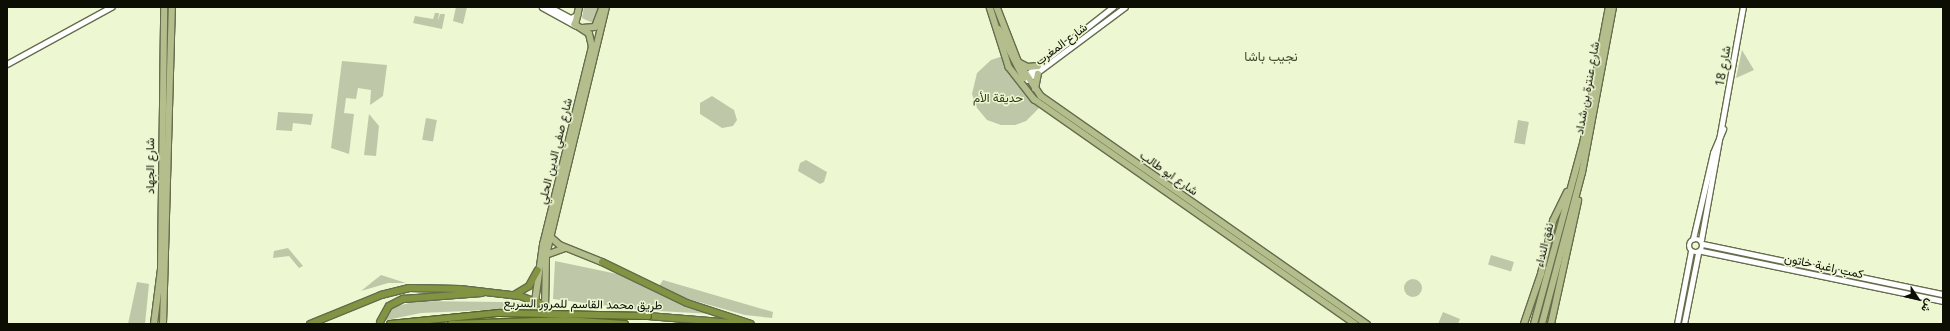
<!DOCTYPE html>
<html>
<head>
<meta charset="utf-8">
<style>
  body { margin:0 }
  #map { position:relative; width:1950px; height:331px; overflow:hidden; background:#edf7d2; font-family:"Noto Sans",Vazirmatn,sans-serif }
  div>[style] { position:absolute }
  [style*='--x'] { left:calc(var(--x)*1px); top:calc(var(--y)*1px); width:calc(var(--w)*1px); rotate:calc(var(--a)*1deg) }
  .green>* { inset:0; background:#bec7a8; transform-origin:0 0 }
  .round { border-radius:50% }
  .roads { filter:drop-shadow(1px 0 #656d4d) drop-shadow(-1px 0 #656d4d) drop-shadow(0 1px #656d4d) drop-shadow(0 -1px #656d4d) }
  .tertiary>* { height:4.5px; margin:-2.25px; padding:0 2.25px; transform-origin:2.25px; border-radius:2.25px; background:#fff }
  .tertiary>.ring { margin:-2.25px; padding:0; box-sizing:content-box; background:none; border:4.5px solid #fff; border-radius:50% }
  .primary>* { height:5.5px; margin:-2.75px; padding:0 2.75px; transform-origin:2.75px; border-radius:2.75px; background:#b4be8d }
  .motorway>* { height:6px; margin:-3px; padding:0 3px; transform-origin:3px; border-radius:3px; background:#829341 }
  .bridges { filter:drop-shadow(1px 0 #59642c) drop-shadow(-1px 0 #59642c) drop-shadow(0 1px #59642c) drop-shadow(0 -1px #59642c) }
  .motorway-bridge>* { height:6px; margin:-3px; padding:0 3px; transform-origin:3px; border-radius:3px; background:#829341 }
  span { translate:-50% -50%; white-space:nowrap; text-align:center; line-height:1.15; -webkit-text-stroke:3px #edf7d2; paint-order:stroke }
  .street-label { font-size:12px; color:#0c0e04 }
  .park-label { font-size:12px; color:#2e360f }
  .neighbourhood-label { font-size:13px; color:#444c2d }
  .frame { position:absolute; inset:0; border:8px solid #0c0e04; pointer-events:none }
  .north { position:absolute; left:1898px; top:279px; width:40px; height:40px; -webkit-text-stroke:3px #edf7d2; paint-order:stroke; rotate:125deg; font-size:11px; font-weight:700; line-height:16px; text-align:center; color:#0c0e04 }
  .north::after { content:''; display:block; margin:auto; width:14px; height:18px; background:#0c0e04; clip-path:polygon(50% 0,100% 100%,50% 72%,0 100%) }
</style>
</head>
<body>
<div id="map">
  <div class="green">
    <i style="clip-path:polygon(456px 7px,467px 7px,463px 24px,453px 21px)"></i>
    <i style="clip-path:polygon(584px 7px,599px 7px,595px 24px,582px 18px)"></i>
    <i style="clip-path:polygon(435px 13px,439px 13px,438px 21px,440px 14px,445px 14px,442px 29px,413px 23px,415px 16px,433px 19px)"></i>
    <i style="clip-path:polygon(1742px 50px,1754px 70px,1736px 78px)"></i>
    <i style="clip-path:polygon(1003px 56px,1017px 85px,1040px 107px,1026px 121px,1015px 125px,1001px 125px,987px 120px,977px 108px,972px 94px,977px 73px,991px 60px)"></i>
    <i style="clip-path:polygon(342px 61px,387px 65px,383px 96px,370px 105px,371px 90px,358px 88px,356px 99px,346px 98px,344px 113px,354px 114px,349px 154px,331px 148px)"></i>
    <i style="clip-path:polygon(712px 96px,734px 110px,737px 120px,733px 126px,722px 128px,700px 114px,700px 103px)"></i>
    <i style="clip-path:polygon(278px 112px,313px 114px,311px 125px,293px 123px,292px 131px,276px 130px)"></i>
    <i style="clip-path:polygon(369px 114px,379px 126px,376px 156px,364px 155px)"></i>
    <i style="left:426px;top:118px;width:11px;height:22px;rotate:10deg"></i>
    <i style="left:1518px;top:120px;width:11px;height:23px;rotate:10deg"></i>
    <i style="clip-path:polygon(806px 160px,827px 172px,824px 182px,820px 184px,798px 171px,800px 163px)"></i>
    <i style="clip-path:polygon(288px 248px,303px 266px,299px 268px,289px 256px,273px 258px,274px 251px)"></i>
    <i style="left:1491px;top:255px;width:24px;height:10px;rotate:17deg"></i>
    <i style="clip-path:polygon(555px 261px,627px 276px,678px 302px,712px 314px,641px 310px,553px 299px)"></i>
    <i style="clip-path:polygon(381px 275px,406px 283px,388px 283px,361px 291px)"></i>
    <i class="round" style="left:1404px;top:279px;width:18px;height:18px"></i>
    <i style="clip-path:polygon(663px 280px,773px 312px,772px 318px,745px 315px,688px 299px,659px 286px)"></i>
    <i style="clip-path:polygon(137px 282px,149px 284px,145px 324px,128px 324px)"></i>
    <i style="clip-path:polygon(418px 301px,500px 302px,532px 303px,531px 308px,421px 313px,382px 321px,393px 307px)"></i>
    <i style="clip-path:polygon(1443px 312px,1460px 319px,1458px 324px,1438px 324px)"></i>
  </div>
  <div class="roads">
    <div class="tertiary">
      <i style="--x:542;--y:7;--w:38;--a:29"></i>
      <i style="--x:550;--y:7;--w:24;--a:28"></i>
      <i style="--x:571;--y:18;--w:7;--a:-27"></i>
      <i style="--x:7;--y:64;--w:119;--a:-28.7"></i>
      <i style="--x:1025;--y:76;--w:112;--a:-38.1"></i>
      <i style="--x:1027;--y:80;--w:122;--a:-36.7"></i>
      <i class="ring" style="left:1689px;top:239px;width:9.5px;height:9.5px"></i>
      <i style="--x:1693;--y:239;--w:88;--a:-76.9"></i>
      <i style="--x:1713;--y:153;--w:26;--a:-67"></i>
      <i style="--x:1701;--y:240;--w:237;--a:-79.8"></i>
      <i style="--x:1703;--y:244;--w:245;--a:11.8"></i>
      <i style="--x:1702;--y:251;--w:246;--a:11.7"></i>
      <i style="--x:1677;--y:324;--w:74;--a:-79.1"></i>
      <i style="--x:1684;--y:324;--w:72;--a:-78.8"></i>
    </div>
    <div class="primary">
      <i style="--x:990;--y:7;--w:63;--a:72.4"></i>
      <i style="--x:1009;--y:67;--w:41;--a:52"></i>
      <i style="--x:1034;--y:99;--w:392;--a:35"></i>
      <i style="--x:997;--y:7;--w:58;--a:68.7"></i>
      <i style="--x:1018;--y:61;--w:42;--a:56.7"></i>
      <i style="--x:1041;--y:96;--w:398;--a:35"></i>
      <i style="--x:582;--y:28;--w:13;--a:-4"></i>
      <i style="--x:595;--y:27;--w:19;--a:-69"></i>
      <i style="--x:999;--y:29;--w:55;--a:63"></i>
      <i style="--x:1018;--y:62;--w:11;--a:27"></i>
      <i style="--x:1028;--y:67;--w:10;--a:-6"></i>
      <i style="--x:1035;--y:89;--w:15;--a:-79"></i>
      <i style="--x:551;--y:237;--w:12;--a:42"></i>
      <i style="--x:560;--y:245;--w:45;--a:22"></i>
      <i style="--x:546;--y:255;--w:20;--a:-20"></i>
      <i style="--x:534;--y:309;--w:65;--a:-82"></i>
      <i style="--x:543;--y:245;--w:204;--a:-76.1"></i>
      <i style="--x:592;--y:47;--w:13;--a:-103"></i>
      <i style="--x:589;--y:34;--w:17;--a:-147"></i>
      <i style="--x:575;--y:25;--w:18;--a:-77"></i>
      <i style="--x:545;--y:309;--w:54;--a:-88.9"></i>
      <i style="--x:546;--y:255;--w:255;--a:-76.4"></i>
      <i style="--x:154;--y:324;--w:55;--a:-82.7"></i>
      <i style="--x:161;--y:269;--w:262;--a:-89.3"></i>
      <i style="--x:163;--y:324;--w:317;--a:-88.4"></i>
      <i style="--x:1524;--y:324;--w:53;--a:-71.2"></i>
      <i style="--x:1541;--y:274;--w:54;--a:-77.2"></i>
      <i style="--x:1553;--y:221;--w:32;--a:-64"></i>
      <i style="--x:1534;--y:324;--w:187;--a:-74.8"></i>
      <i style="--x:1583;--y:144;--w:139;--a:-79.3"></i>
      <i style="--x:1542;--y:324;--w:156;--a:-75.2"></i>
      <i style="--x:1582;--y:173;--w:169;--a:-79.4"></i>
      <i style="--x:1551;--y:324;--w:126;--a:-77.6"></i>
    </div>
    <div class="motorway">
      <i style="--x:602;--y:262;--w:94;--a:25.8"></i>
      <i style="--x:687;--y:303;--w:67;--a:18.2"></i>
      <i style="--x:514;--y:295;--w:17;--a:-31"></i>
      <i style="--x:529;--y:286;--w:18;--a:-61"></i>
      <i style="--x:648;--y:316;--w:98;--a:4.7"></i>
      <i style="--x:380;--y:322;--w:18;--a:-61"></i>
      <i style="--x:389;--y:306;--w:16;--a:-27"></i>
      <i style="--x:403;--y:299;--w:79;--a:-4.3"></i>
      <i style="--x:310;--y:324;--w:77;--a:-22.2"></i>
      <i style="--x:381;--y:295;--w:29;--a:-14"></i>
      <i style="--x:409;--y:288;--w:51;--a:1.1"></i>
      <i style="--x:460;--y:289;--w:60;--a:6.7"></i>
      <i style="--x:520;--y:296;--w:27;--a:20"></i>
    </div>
  </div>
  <div class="bridges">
    <div class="motorway-bridge">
      <i style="--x:390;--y:324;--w:110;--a:-5.8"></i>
      <i style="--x:499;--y:313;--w:149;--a:1.2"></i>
      <i style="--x:451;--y:324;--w:114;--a:-2"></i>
      <i style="--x:565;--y:320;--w:60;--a:3.8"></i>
    </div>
  </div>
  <div class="street-label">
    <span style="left:1061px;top:44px;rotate:-37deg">شارع المغرب</span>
    <span style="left:1723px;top:66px;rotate:-80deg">شارع 18</span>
    <span style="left:1587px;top:88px;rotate:-80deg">شارع عنترة بن شداد</span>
    <span style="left:555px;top:151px;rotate:-76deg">شارع صفي الدين الحلي</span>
    <span style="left:150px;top:166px;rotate:-90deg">شارع الجهاد</span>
    <span style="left:1169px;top:173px;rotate:35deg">شارع ابو طالب</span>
    <span style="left:1544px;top:245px;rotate:-76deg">نفق النداء</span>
    <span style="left:1824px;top:266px;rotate:12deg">كمب راغبة خاتون</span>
    <span style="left:583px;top:304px;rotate:1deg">طريق محمد القاسم للمرور السريع</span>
  </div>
  <div class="park-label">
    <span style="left:998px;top:98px">حديقة الأم</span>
  </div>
  <div class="neighbourhood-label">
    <span style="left:1271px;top:56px">نجيب باشا</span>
  </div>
  <div class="frame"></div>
  <div class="north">ش</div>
</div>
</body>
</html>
